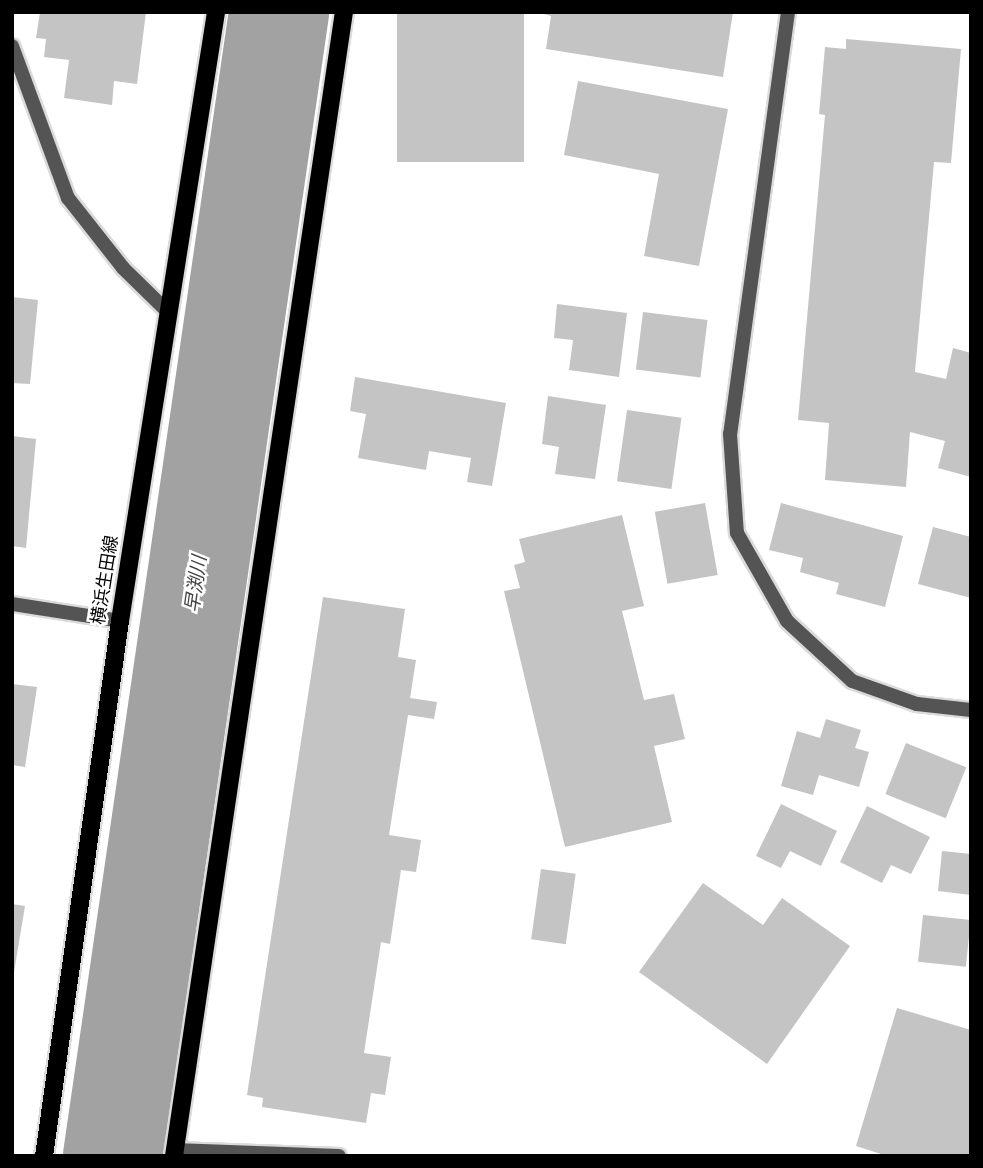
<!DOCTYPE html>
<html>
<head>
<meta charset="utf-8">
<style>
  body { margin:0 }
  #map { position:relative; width:983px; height:1168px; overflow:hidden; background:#fff; font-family:Helvetica,"Noto Sans JP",sans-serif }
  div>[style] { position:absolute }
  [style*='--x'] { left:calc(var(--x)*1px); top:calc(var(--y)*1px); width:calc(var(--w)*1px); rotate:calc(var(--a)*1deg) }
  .river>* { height:100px; margin:-50px; padding:0 50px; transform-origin:50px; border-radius:50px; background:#a2a2a2 }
  .building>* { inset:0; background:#c4c4c4; transform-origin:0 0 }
  .roads { filter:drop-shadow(2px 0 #dbdbdb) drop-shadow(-2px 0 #dbdbdb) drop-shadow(0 2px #dbdbdb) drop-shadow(0 -2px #dbdbdb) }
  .street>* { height:14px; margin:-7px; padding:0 7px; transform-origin:7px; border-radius:7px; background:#545454 }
  .primary>* { height:18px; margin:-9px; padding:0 9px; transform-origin:9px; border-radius:9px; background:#000 }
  span { translate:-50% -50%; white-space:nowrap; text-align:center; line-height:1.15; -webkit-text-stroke:5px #fff; paint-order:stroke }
  .street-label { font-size:18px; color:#000 }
  .water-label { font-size:19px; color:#434343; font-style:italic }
  .frame { position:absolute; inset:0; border:14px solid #000; pointer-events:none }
</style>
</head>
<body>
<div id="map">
  <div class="river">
    <i style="--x:113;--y:1156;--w:1156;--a:-81.74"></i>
  </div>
  <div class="building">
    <i style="clip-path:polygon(40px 12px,146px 12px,137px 84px,114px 81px,112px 105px,64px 98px,69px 60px,44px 57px,46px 39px,36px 38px)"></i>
    <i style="left:397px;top:12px;width:127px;height:150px"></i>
    <i style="clip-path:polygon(537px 12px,733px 12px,723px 77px,546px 49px,551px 16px)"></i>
    <i style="clip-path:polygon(846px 39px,961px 49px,951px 163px,934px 162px,915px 372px,946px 379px,953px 348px,971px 353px,971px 477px,938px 468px,945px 441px,910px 432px,906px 487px,825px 480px,829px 423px,798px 420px,825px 115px,819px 114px,825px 47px,846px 49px)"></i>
    <i style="clip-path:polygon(578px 81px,728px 109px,699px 266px,644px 256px,659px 174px,564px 155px)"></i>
    <i style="clip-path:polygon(12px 297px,38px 300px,30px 384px,12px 383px)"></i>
    <i style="clip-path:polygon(557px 304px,627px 313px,619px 377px,569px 370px,573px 340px,554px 338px)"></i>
    <i style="left:643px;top:312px;width:65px;height:58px;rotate:7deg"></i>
    <i style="clip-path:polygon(355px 377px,506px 403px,492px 486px,467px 482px,471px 458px,429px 451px,426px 470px,358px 458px,366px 414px,350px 411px)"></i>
    <i style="clip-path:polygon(548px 396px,606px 405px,595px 479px,555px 474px,559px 447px,542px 444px)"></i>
    <i style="left:627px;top:410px;width:55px;height:72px;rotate:8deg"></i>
    <i style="clip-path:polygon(12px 436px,36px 439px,26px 548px,12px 546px)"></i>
    <i style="left:705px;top:503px;width:73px;height:51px;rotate:80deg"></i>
    <i style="clip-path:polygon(781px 503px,903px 536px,885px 607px,836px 594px,839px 583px,800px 572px,803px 558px,769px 550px)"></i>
    <i style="clip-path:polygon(622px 515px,644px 606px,622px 611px,644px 700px,674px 694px,685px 739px,654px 746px,672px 822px,565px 847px,504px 591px,520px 588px,514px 565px,525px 562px,519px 539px)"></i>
    <i style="clip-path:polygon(933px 527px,971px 537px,971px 598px,918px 584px)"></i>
    <i style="clip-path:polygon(323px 597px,405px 609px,398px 657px,416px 660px,410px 698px,437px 702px,434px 719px,408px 715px,389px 835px,421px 840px,416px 872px,401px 870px,390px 944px,381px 942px,364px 1053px,391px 1057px,385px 1095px,371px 1093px,366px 1123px,262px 1107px,263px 1098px,247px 1095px)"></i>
    <i style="clip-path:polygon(12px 684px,37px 687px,25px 767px,12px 765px)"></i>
    <i style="clip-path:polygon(826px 719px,861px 730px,855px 748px,869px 752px,859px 787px,819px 775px,813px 795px,781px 786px,797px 731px,820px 738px)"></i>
    <i style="left:906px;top:743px;width:65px;height:55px;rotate:22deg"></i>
    <i style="clip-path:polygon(781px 804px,837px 831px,821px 866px,790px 851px,781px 868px,756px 856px)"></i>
    <i style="clip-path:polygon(867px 806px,930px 837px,911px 874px,891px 865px,882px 883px,840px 862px)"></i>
    <i style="clip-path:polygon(942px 851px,971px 854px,971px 895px,938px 891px)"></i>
    <i style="left:541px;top:869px;width:35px;height:71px;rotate:8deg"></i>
    <i style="clip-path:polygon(703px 883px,763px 925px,782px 898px,850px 946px,767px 1064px,639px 972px)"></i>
    <i style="clip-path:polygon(12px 904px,25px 906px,14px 972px,12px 971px)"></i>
    <i style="left:923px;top:915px;width:48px;height:47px;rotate:6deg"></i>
    <i style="clip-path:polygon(897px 1008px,971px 1030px,971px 1156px,887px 1156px,856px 1146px)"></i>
  </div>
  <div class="roads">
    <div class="street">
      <i style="--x:788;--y:12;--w:426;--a:97.8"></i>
      <i style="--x:730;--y:434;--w:99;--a:86"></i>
      <i style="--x:737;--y:533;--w:101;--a:60.4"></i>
      <i style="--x:787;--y:621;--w:88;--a:42.7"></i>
      <i style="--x:852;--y:681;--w:69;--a:19.5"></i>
      <i style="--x:917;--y:704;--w:54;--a:6.3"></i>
      <i style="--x:12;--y:46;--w:162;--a:69.8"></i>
      <i style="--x:68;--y:198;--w:89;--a:51.8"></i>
      <i style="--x:123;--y:268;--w:63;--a:44.4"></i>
      <i style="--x:12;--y:604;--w:109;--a:8.9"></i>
      <i style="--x:175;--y:1150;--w:164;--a:2.1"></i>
    </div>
    <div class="primary">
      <i style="--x:44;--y:1156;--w:540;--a:-81.91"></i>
      <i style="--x:120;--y:621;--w:617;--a:-81.04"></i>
      <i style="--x:174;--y:1156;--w:1157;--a:-81.55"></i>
    </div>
  </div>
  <div class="street-label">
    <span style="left:105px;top:580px;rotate:-81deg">横浜生田線</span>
  </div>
  <div class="water-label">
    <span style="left:196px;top:584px;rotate:-82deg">早渕川</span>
  </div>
  <div class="frame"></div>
</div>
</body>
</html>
